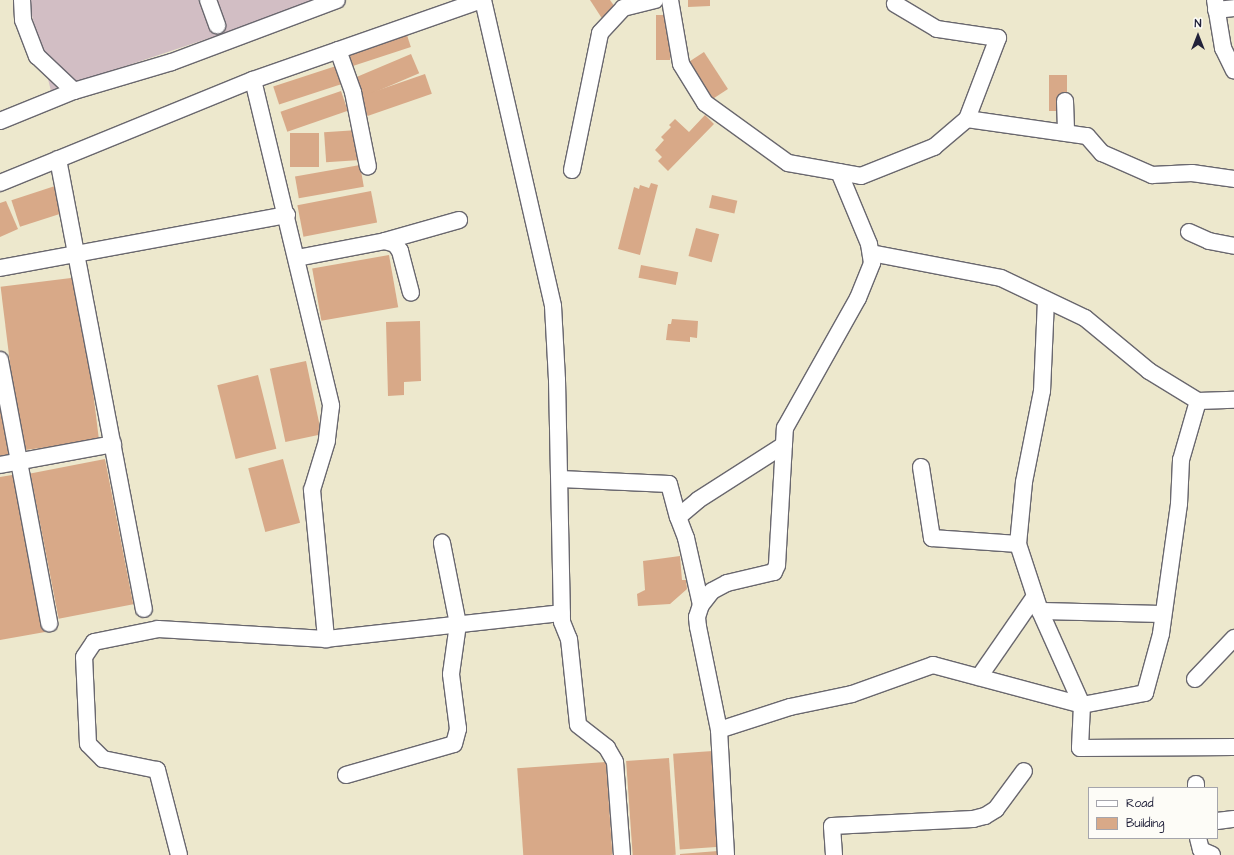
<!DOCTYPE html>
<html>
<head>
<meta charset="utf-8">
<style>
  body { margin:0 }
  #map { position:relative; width:1234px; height:855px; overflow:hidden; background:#ede8cd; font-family:"Architects Daughter",sans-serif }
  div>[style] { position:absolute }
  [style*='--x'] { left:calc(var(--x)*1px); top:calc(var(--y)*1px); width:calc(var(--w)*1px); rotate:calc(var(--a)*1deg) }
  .industrial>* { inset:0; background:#d2bec4 }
  .building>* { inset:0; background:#d8a988; transform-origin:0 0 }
  .roads { filter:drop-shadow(1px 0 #69676e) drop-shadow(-1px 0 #69676e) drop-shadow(0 1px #69676e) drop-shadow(0 -1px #69676e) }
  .minor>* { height:16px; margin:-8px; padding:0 8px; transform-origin:8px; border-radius:8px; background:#fff }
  span { translate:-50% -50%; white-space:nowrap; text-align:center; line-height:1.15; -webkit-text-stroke:3px #fdfcf7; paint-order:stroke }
  .legend { position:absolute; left:1088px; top:787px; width:130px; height:52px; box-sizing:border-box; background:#fdfcf7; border:1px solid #a5a5ac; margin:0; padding:5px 7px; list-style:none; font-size:12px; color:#22223b }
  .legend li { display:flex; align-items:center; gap:8px; height:20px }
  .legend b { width:20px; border:1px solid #a5a5ac }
  .north { position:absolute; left:1178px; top:16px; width:40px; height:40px; -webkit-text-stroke:3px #fdfcf7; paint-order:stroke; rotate:0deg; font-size:11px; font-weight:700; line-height:16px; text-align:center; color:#22223b }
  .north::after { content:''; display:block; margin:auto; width:14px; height:18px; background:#22223b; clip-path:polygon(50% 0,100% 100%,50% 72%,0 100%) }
</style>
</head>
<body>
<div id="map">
  <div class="industrial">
    <i style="clip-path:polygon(28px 0,323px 0,51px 91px)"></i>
  </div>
  <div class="building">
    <i style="clip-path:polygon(590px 0,610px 0,617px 10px,603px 20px)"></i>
    <i style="clip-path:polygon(688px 0,710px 0,710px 6px,688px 7px)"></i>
    <i style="left:656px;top:15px;width:14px;height:45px"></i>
    <i style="left:405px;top:29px;width:19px;height:65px;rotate:72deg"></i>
    <i style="left:704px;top:52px;width:44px;height:22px;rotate:57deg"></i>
    <i style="left:411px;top:54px;width:21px;height:63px;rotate:67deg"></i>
    <i style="left:336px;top:66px;width:19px;height:66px;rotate:72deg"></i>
    <i style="left:425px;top:74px;width:21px;height:68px;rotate:71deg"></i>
    <i style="left:1049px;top:75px;width:18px;height:36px"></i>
    <i style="left:341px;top:91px;width:21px;height:64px;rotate:71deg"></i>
    <i style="clip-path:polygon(705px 115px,714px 124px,668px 171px,658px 161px,662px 157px,655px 150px,664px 140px,661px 137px,671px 127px,669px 125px,675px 119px,689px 132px)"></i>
    <i style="left:358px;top:130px;width:30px;height:34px;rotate:86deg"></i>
    <i style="left:290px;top:133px;width:29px;height:34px"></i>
    <i style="left:360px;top:165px;width:22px;height:66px;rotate:80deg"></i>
    <i style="clip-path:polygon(651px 183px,658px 185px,640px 255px,618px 249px,634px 187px,639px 189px,640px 185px,649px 188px)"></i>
    <i style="left:58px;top:185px;width:28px;height:49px;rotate:72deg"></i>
    <i style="left:371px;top:191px;width:32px;height:75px;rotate:79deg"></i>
    <i style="left:712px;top:195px;width:26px;height:13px;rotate:13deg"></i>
    <i style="clip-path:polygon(6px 201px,18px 229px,0 237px,0 203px)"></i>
    <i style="left:696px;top:228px;width:24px;height:29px;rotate:15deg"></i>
    <i style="left:389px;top:255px;width:53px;height:78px;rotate:80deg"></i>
    <i style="left:641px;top:265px;width:38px;height:13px;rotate:11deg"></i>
    <i style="left:79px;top:277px;width:165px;height:79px;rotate:83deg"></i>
    <i style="clip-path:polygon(672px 319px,698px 321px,697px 338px,690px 337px,690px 342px,666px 340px,668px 324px,671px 324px)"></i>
    <i style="clip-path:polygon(420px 321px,421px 381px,404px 382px,404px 395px,388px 396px,386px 322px)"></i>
    <i style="left:306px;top:361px;width:75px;height:37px;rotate:78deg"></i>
    <i style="left:258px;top:375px;width:76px;height:42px;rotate:76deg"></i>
    <i style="clip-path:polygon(0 391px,13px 460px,0 463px)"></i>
    <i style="left:105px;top:459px;width:148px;height:76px;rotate:79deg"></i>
    <i style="left:283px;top:459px;width:66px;height:36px;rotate:75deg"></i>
    <i style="clip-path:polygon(18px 474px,45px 632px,0 640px,0 477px)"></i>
    <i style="clip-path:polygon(680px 556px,682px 580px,686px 580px,687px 589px,670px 604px,638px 606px,637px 594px,645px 590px,643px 561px)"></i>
    <i style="left:713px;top:751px;width:96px;height:40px;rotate:86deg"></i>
    <i style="left:669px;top:758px;width:97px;height:43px;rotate:86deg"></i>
    <i style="left:606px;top:762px;width:93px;height:89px;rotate:86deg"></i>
    <i style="clip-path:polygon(718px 851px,718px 855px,680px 855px,680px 854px)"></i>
  </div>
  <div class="roads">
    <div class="minor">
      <i style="--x:22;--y:0;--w:20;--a:87"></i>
      <i style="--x:23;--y:20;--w:39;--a:69"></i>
      <i style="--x:37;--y:56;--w:51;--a:43.4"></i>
      <i style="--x:208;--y:0;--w:27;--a:70"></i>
      <i style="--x:483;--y:0;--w:314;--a:77.1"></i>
      <i style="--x:553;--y:306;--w:74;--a:86.9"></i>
      <i style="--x:557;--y:380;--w:242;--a:88.8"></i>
      <i style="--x:562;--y:622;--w:18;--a:68"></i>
      <i style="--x:569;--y:639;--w:86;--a:84"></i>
      <i style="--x:578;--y:725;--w:37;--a:38"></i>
      <i style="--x:607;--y:748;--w:16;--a:60"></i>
      <i style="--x:615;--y:762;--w:93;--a:85.7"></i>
      <i style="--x:670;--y:0;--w:65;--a:80.2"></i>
      <i style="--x:681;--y:64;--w:46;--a:58.4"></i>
      <i style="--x:705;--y:103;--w:102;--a:35.9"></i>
      <i style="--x:788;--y:163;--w:74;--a:10.1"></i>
      <i style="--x:861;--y:176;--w:79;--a:-21.7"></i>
      <i style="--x:934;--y:147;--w:43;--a:-40.3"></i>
      <i style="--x:967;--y:119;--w:87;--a:-69.1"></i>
      <i style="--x:998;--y:38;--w:62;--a:-171.6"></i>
      <i style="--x:937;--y:29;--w:49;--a:-149.2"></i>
      <i style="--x:1215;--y:0;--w:49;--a:80.5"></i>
      <i style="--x:1223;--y:48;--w:25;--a:64"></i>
      <i style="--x:1216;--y:10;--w:18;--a:-6"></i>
      <i style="--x:338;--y:50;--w:45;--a:70.3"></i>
      <i style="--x:353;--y:92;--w:76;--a:78.7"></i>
      <i style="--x:253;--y:80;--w:335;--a:76.5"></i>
      <i style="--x:331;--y:406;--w:35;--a:97"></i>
      <i style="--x:327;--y:441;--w:51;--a:107"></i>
      <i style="--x:312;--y:490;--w:150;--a:84.6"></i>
      <i style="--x:326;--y:639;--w:237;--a:-6.3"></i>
      <i style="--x:1065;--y:101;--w:32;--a:88"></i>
      <i style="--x:967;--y:119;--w:121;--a:8.1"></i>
      <i style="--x:1087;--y:136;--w:23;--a:49"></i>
      <i style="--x:1102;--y:153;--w:55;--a:23.7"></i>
      <i style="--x:1152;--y:175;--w:40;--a:-2.9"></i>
      <i style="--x:1192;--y:173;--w:42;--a:8.1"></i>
      <i style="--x:0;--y:121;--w:80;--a:-22.1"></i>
      <i style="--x:74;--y:91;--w:102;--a:-16.5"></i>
      <i style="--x:172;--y:62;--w:176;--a:-20.6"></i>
      <i style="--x:58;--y:159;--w:458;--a:79.2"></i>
      <i style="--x:572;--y:170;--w:140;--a:-78.4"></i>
      <i style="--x:600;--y:33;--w:34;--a:-47"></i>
      <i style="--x:623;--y:8;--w:33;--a:-14"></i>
      <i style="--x:0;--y:183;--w:273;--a:-22.2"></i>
      <i style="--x:253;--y:80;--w:242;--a:-19.3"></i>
      <i style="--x:1189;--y:232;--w:22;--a:24"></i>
      <i style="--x:1209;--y:241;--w:25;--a:11"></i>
      <i style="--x:385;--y:241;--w:10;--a:17"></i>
      <i style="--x:395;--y:244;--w:9;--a:54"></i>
      <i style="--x:400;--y:251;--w:43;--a:75.3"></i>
      <i style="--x:871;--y:253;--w:132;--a:10.9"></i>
      <i style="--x:1001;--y:278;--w:93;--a:25.5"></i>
      <i style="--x:1085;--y:318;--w:83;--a:39.6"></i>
      <i style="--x:1149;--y:371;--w:57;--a:31.5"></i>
      <i style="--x:1198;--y:401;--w:36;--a:-2"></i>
      <i style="--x:297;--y:258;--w:90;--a:-10.9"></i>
      <i style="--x:385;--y:241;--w:77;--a:-15.8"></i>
      <i style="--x:0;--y:268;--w:292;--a:-10.5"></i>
      <i style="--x:1046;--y:300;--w:91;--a:92.5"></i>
      <i style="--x:1042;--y:391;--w:93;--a:101.2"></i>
      <i style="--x:1024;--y:482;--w:62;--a:95.5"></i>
      <i style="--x:1018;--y:544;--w:71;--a:71.8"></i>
      <i style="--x:1040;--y:611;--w:103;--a:65.9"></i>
      <i style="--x:0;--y:360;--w:268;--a:79.4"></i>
      <i style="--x:1198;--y:401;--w:61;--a:106.1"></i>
      <i style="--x:1181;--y:460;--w:44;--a:92.6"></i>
      <i style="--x:1179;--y:504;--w:131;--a:97.9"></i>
      <i style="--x:1161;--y:634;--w:61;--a:105.2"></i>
      <i style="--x:1145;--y:693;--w:64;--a:169.2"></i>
      <i style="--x:1082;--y:705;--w:43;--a:92.7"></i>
      <i style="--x:1080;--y:748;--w:154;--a:-0.4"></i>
      <i style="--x:0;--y:465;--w:115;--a:-10.5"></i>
      <i style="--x:921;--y:467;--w:72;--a:81.2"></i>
      <i style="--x:932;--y:538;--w:86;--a:4"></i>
      <i style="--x:560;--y:479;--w:109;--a:2.6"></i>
      <i style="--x:669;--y:484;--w:34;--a:75"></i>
      <i style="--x:701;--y:605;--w:69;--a:-102.6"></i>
      <i style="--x:686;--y:538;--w:22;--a:-111"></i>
      <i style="--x:678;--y:517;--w:26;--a:-40"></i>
      <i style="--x:698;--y:500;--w:102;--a:-32.6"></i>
      <i style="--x:1040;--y:611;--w:123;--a:1.4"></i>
      <i style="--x:979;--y:677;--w:98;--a:-55.3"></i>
      <i style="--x:1195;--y:679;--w:57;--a:-46.4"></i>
      <i style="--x:719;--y:730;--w:105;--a:-101.5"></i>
      <i style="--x:698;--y:627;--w:10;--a:-96"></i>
      <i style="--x:697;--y:617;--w:13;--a:-72"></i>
      <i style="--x:701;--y:605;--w:18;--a:-52"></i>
      <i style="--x:712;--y:591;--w:17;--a:-28"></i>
      <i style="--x:727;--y:583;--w:48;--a:-13.2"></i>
      <i style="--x:774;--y:572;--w:8;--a:-67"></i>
      <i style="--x:777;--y:565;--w:137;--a:-86.7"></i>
      <i style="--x:785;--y:428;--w:149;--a:-60.7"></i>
      <i style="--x:858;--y:298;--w:38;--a:-68"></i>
      <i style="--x:872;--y:263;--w:19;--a:-99"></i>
      <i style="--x:869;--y:244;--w:78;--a:-112.6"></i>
      <i style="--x:346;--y:775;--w:112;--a:-16"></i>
      <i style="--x:454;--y:744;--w:16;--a:-75"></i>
      <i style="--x:458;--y:729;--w:55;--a:-97.3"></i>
      <i style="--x:451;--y:674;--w:50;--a:-82"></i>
      <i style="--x:458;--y:624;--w:83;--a:-101.2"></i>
      <i style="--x:1196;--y:784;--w:4;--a:90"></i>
      <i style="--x:1217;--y:821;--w:17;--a:-7"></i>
      <i style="--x:1198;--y:838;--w:12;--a:76"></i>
      <i style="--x:1201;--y:850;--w:12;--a:24"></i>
      <i style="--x:179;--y:855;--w:88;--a:-104.5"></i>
      <i style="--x:157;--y:770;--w:55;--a:-168.5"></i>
      <i style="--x:103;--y:759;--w:21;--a:-135"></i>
      <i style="--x:88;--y:744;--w:87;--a:-92.6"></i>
      <i style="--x:84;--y:657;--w:18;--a:-56"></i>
      <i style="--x:94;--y:642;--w:65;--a:-11.5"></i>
      <i style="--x:158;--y:629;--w:168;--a:3.4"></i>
      <i style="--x:726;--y:855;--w:125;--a:-93.2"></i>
      <i style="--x:719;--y:730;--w:75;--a:-17.9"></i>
      <i style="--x:790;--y:707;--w:63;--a:-11.8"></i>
      <i style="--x:852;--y:694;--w:86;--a:-19.7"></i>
      <i style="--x:933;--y:665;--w:154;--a:15"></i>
      <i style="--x:834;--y:855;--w:29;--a:-94"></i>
      <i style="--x:832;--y:826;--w:141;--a:-2.8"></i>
      <i style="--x:973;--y:819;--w:12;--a:-14"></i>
      <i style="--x:985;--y:816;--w:13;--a:-32"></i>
      <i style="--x:996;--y:809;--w:47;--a:-53.6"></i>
    </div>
  </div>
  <ul class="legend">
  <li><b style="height:5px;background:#fff"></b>Road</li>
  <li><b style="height:11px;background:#d8a988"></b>Building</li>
  </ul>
  <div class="north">N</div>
</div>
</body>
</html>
